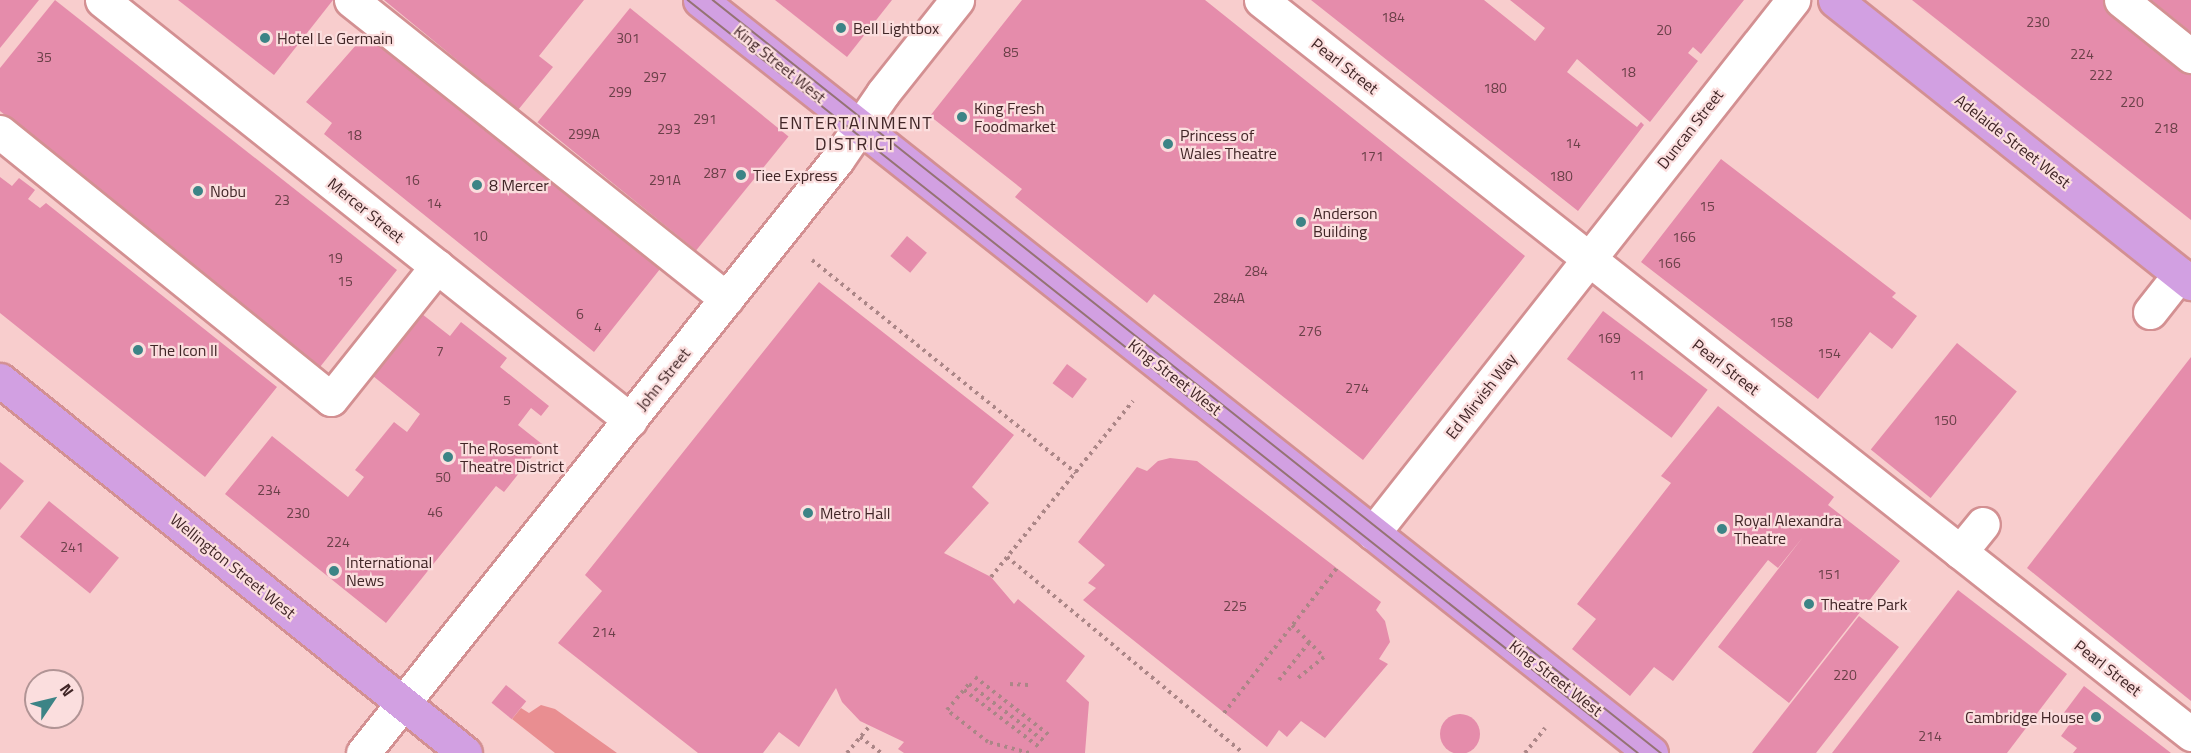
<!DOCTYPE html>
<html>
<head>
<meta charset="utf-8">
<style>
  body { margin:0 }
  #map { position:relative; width:2191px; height:753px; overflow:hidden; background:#f8cdcd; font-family:"Titillium Web",sans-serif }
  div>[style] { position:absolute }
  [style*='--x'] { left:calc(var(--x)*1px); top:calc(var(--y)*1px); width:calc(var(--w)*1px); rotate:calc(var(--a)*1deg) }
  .green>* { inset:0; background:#e98e91 }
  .building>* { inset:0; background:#e58cab; transform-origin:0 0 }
  .round { border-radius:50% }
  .path>* { height:4px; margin-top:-2px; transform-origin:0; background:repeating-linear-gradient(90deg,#ab8687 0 3px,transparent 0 7.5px) }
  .roads { filter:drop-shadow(2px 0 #d39092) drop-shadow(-2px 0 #d39092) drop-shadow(0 2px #d39092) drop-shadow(0 -2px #d39092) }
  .minor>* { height:33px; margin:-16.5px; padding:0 16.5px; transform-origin:16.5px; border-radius:16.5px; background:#fff }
  .major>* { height:33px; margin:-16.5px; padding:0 16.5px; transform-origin:16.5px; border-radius:16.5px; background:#d2a0e2 }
  .tram>* { height:1.5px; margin:-0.75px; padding:0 0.75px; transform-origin:0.75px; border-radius:0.75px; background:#957374 }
  .dots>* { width:16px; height:16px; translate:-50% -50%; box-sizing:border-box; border:3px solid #fbdede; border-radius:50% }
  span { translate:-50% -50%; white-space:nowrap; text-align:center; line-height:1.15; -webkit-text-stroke:4.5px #fbdede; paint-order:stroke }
  .number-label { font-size:14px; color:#6a4048 }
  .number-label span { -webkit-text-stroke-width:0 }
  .poi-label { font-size:16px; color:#412627 }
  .left { translate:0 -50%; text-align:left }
  .right { translate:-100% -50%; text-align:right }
  .street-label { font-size:16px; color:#412627 }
  .neighbourhood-label { font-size:18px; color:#412627; letter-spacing:1.5px }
  .north { position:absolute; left:24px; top:669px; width:60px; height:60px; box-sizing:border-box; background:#fbdede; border:2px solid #b19495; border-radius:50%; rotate:55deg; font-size:16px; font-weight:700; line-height:24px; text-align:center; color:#412627 }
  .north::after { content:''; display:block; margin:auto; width:21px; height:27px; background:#3c8486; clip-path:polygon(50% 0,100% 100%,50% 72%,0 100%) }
</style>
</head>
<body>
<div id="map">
  <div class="green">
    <i style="clip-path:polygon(541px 705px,555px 709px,617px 753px,555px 753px,512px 719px,521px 708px,529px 713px)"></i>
  </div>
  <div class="building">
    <i style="clip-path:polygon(0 0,39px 0,0 48px)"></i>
    <i style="clip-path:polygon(55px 0,397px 270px,320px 367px,0 111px,0 68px)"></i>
    <i style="clip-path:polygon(178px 0,333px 0,274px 75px)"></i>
    <i style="clip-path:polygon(384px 0,584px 0,539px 56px,553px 67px,518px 110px)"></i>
    <i style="clip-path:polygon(775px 0,892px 0,847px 57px)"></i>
    <i style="clip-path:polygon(1022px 0,1205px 0,1525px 256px,1363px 460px,1154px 294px,1147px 303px,1015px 197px,1022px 189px,930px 116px)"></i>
    <i style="clip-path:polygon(1311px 0,1484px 0,1535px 41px,1545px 28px,1510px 0,1744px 0,1701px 54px,1693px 47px,1688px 53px,1698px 61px,1650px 122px,1577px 59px,1567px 72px,1637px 127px,1641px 122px,1644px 125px,1578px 211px)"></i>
    <i style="clip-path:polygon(1912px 0,2104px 0,2191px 68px,2191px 220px)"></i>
    <i style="clip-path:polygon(2151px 0,2191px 0,2191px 32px)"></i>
    <i style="left:630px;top:8px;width:204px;height:147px;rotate:39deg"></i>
    <i style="clip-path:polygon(371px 28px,664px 264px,594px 352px,324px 134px,332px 123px,306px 102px)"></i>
    <i style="clip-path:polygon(1721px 159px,1896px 293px,1892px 297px,1917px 316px,1892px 349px,1870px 332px,1818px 399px,1641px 262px)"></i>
    <i style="clip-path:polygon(0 177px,12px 186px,19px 178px,35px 190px,28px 199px,40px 208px,46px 203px,277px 387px,205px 477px,0 313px)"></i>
    <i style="left:907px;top:236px;width:26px;height:26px;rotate:40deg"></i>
    <i style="clip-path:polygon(819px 282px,1014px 435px,972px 487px,989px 503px,944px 553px,991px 577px,1014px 604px,1018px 599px,1085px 656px,1066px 681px,1089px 702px,1085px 753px,904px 753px,898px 749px,904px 742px,860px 721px,842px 702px,836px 688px,799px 747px,779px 732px,763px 753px,698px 753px,558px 643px,602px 591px,585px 575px)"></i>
    <i style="left:1603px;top:311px;width:131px;height:60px;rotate:37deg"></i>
    <i style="clip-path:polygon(422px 314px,450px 336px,461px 322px,507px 358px,500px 367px,549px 406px,541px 416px,531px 408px,518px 425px,542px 444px,504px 492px,496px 486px,386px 623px,225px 494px,272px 436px,348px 497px,364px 477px,355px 470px,394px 422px,407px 432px,420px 414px,373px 376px)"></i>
    <i style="left:1957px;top:343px;width:77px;height:137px;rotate:39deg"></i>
    <i style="clip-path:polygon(2191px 357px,2191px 701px,2027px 568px)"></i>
    <i style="left:1067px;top:364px;width:25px;height:24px;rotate:37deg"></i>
    <i style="clip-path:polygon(1718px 406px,1834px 497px,1828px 505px,1900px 561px,1789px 703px,1718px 647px,1803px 537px,1778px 568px,1768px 560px,1673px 681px,1654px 667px,1630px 696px,1572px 649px,1596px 619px,1577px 604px,1671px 483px,1661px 476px)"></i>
    <i style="clip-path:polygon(1170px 458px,1197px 461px,1381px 602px,1376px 610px,1385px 621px,1390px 642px,1379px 659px,1388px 664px,1325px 738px,1301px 721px,1287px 737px,1279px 730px,1267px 747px,1083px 600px,1096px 588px,1088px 583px,1105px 565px,1078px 542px,1137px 467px,1147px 471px,1158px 461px)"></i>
    <i style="clip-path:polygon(0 462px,24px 481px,0 510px)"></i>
    <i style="left:49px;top:501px;width:90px;height:46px;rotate:39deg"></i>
    <i style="clip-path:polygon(1958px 590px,2067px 674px,2007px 753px,1832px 753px)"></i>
    <i style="clip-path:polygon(1859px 616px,1899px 647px,1816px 753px,1752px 753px)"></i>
    <i style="left:506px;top:685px;width:26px;height:23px;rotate:39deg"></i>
    <i style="clip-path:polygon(2084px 686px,2171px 753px,2073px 753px,2077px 748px,2061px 736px,2072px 721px,2063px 714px)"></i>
    <i class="round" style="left:1440px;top:714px;width:40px;height:40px"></i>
  </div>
  <div class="path">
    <i style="--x:812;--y:260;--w:339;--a:38.9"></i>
    <i style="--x:1007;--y:557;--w:307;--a:39.7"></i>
    <i style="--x:991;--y:577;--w:226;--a:-51.1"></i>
    <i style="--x:1292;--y:625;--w:45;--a:45"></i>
    <i style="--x:1324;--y:657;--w:35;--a:141"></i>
    <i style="--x:975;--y:677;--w:94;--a:38.1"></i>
    <i style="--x:1279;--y:680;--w:51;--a:-51.3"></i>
    <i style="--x:1010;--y:684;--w:22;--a:3"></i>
    <i style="--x:964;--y:690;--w:94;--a:37.2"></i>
    <i style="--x:1224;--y:713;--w:184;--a:-52.1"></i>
    <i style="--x:860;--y:737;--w:26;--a:37"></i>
    <i style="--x:847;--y:753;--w:33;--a:-50"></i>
    <i style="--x:1029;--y:753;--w:42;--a:-165"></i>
    <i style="--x:988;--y:742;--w:52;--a:-142"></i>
    <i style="--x:947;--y:710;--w:34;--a:-50"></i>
    <i style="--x:969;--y:684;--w:94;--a:37.2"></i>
    <i style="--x:1525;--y:753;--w:32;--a:-51"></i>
  </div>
  <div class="roads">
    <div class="minor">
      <i style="--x:102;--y:0;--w:675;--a:38.5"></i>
      <i style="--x:351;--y:0;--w:480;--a:38.5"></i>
      <i style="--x:1261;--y:0;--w:1185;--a:38.28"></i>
      <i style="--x:2121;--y:0;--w:90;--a:38.7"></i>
      <i style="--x:0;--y:132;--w:425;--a:38.9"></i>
      <i style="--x:331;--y:399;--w:170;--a:-51.4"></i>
      <i style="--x:2150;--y:312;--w:48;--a:-51.7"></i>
      <i style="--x:1373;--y:533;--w:679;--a:-51.76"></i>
      <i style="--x:1960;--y:552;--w:36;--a:-51"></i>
      <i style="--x:363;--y:753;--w:759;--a:-51.36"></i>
      <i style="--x:837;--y:160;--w:81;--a:-55.5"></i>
      <i style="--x:883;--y:93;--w:119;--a:-51.5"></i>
    </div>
    <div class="major">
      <i style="--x:700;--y:0;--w:1213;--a:38.37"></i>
      <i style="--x:1835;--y:0;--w:455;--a:38.5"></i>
      <i style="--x:0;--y:380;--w:596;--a:38.73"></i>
    </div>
  </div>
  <div class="tram">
    <i style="--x:688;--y:0;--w:1212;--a:38.4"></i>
    <i style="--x:713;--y:0;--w:1211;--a:38.46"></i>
  </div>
  <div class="dots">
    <i style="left:841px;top:28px;background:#3c8486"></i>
    <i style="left:265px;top:38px;background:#3c8486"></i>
    <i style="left:962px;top:117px;background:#3c8486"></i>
    <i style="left:1168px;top:144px;background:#3c8486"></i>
    <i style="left:741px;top:175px;background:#3c8486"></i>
    <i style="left:477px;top:185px;background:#3c8486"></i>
    <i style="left:198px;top:191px;background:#3c8486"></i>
    <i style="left:1301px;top:222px;background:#3c8486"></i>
    <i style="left:138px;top:350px;background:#3c8486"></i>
    <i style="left:448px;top:457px;background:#3c8486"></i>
    <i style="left:808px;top:513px;background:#3c8486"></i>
    <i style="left:1722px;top:529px;background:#3c8486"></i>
    <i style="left:334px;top:571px;background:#3c8486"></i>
    <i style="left:1809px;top:604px;background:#3c8486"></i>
    <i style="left:2096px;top:717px;background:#3c8486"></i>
  </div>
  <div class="number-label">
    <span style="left:1393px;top:17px">184</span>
    <span style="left:2038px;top:22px">230</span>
    <span style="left:1664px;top:30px">20</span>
    <span style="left:628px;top:38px">301</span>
    <span style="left:1011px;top:52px">85</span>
    <span style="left:2082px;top:54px">224</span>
    <span style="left:44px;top:57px">35</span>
    <span style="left:1628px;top:72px">18</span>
    <span style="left:2101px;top:75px">222</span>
    <span style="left:655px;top:77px">297</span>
    <span style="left:1495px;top:88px">180</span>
    <span style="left:620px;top:92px">299</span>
    <span style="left:2132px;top:102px">220</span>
    <span style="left:705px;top:119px">291</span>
    <span style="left:2166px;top:128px">218</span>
    <span style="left:669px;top:129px">293</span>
    <span style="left:584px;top:134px">299A</span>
    <span style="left:354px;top:135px">18</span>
    <span style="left:1573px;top:143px">14</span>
    <span style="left:1372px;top:156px">171</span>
    <span style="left:715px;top:173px">287</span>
    <span style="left:1561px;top:176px">180</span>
    <span style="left:412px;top:180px">16</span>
    <span style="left:665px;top:180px">291A</span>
    <span style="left:282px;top:200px">23</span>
    <span style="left:434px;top:203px">14</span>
    <span style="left:1707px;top:206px">15</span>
    <span style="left:480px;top:236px">10</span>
    <span style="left:1684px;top:237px">166</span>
    <span style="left:335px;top:258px">19</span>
    <span style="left:1669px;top:263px">166</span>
    <span style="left:1256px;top:271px">284</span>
    <span style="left:345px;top:281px">15</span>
    <span style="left:1229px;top:298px">284A</span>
    <span style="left:580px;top:314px">6</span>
    <span style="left:1781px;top:322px">158</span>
    <span style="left:598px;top:327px">4</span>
    <span style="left:1310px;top:331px">276</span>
    <span style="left:1609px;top:338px">169</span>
    <span style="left:440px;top:351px">7</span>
    <span style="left:1829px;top:353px">154</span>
    <span style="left:1637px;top:375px">11</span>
    <span style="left:1357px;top:388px">274</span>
    <span style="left:507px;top:400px">5</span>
    <span style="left:1945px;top:420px">150</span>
    <span style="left:443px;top:477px">50</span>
    <span style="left:269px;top:490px">234</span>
    <span style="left:435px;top:512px">46</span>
    <span style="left:298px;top:513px">230</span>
    <span style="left:338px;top:542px">224</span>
    <span style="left:72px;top:547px">241</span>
    <span style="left:1829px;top:574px">151</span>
    <span style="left:1235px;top:606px">225</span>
    <span style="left:604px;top:632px">214</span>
    <span style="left:1845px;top:675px">220</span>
    <span style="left:1930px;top:736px">214</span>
  </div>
  <div class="poi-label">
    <span class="left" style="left:853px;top:28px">Bell Lightbox</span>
    <span class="left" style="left:277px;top:38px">Hotel Le Germain</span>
    <span class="left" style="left:974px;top:117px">King Fresh<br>Foodmarket</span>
    <span class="left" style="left:1180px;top:144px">Princess of<br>Wales Theatre</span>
    <span class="left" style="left:753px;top:175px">Tiee Express</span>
    <span class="left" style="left:489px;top:185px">8 Mercer</span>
    <span class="left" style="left:210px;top:191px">Nobu</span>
    <span class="left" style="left:1313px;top:222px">Anderson<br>Building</span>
    <span class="left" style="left:150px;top:350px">The Icon II</span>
    <span class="left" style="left:460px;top:457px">The Rosemont<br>Theatre District</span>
    <span class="left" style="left:820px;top:513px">Metro Hall</span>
    <span class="left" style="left:1734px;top:529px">Royal Alexandra<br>Theatre</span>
    <span class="left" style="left:346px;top:571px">International<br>News</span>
    <span class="left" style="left:1821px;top:604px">Theatre Park</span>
    <span class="right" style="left:2084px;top:717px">Cambridge House</span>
  </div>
  <div class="street-label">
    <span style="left:780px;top:64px;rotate:39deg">King Street West</span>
    <span style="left:1345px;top:66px;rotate:38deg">Pearl Street</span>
    <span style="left:1690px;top:129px;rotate:-52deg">Duncan Street</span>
    <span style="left:2013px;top:141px;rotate:38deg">Adelaide Street West</span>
    <span style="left:366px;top:210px;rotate:39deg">Mercer Street</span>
    <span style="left:1726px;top:367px;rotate:38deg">Pearl Street</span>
    <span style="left:1175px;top:377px;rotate:38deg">King Street West</span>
    <span style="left:663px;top:379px;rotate:-51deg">John Street</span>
    <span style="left:1481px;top:396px;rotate:-52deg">Ed Mirvish Way</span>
    <span style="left:233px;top:566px;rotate:39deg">Wellington Street West</span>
    <span style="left:2108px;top:668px;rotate:38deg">Pearl Street</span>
    <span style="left:1556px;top:678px;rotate:38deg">King Street West</span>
  </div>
  <div class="neighbourhood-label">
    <span style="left:856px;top:134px">ENTERTAINMENT<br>DISTRICT</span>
  </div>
  <div class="north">N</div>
</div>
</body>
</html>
